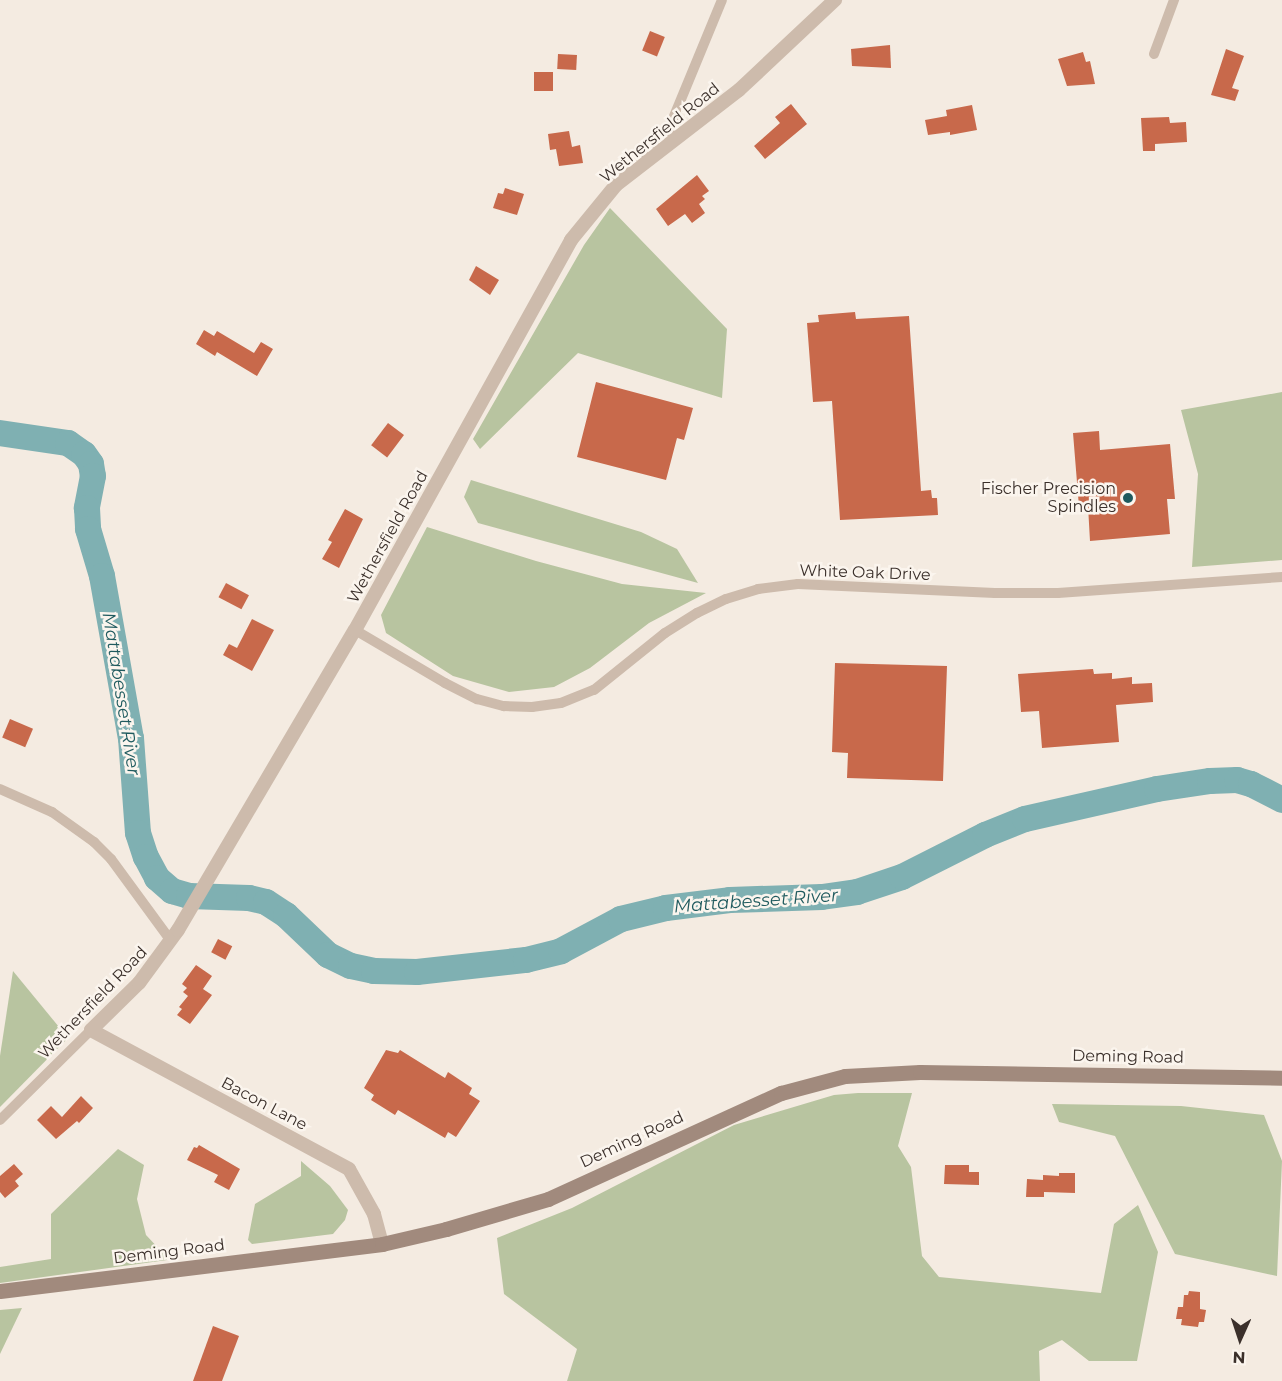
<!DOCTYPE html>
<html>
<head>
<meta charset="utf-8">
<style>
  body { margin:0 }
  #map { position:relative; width:1282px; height:1381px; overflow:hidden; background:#f4ebe1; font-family:Montserrat,sans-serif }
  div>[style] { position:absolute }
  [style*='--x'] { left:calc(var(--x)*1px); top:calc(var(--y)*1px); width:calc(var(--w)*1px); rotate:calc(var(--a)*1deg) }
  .green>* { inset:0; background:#b8c4a0 }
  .river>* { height:26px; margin:-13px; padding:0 13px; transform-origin:13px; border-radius:13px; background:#7fb0b2 }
  .building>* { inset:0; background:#c8694b; transform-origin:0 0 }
  .minor>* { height:10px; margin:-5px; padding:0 5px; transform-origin:5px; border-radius:5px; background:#cdbbac }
  .tertiary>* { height:14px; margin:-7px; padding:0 7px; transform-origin:7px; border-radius:7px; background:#cdbbac }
  .secondary>* { height:15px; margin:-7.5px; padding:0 7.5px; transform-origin:7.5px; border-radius:7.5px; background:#a18a7d }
  .dots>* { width:16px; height:16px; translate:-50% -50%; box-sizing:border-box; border:3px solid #fbf5ee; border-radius:50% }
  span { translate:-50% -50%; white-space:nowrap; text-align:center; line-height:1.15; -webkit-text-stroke:5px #fbf5ee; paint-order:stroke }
  .street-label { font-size:16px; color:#3b302b }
  .poi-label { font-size:16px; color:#3b302b }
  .right { translate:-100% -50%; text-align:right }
  .water-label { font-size:18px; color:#1f5a5e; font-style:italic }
  .north { position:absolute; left:1210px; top:1309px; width:60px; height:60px; -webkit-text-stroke:4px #fbf5ee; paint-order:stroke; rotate:183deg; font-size:16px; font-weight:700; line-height:24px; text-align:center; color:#3b302b }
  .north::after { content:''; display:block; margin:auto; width:21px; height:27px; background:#3b302b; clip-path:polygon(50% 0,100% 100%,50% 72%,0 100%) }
</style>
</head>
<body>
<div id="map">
  <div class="green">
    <i style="clip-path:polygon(610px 208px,727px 329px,722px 398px,578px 353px,480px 449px,473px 439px,584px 245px)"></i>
    <i style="clip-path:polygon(1282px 392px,1282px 560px,1192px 567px,1198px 474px,1181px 410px)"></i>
    <i style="clip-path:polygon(471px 480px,641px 532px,677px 549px,698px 583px,478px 523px,464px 497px)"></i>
    <i style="clip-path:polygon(427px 527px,536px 561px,622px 584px,706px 593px,649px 623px,590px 668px,554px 687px,509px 692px,453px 676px,386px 633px,381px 615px)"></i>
    <i style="clip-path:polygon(13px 971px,68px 1038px,0 1107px,0 1056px)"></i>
    <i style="clip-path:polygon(858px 1093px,912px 1093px,898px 1146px,911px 1167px,922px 1256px,939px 1277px,1101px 1293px,1114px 1224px,1138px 1205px,1158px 1252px,1137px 1361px,1089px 1361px,1062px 1340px,1039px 1351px,1040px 1381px,567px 1381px,577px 1349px,504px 1294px,497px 1238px,572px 1208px,734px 1125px,834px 1095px)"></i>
    <i style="clip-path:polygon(1052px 1104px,1181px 1106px,1264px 1115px,1282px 1161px,1277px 1276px,1175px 1254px,1115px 1136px,1059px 1122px)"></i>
    <i style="clip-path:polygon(118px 1149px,144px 1165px,137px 1199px,146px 1235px,162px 1252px,167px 1251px,167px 1260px,0 1283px,0 1267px,51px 1259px,51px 1214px)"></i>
    <i style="clip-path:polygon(301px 1161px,330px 1186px,348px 1210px,345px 1220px,333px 1234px,252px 1244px,248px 1240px,255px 1204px,301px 1176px)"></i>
    <i style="clip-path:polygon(22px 1308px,0 1354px,0 1310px)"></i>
  </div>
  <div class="river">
    <i style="--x:0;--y:433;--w:69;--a:8.4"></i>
    <i style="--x:68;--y:443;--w:19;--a:35"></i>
    <i style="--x:84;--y:454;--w:12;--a:55"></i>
    <i style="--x:91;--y:464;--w:12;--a:81"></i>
    <i style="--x:93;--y:476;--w:33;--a:101"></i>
    <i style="--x:87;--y:508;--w:21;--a:87"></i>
    <i style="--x:88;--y:529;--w:49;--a:73.4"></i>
    <i style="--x:102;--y:576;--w:165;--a:79.9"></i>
    <i style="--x:131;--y:738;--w:95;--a:85.8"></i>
    <i style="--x:138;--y:833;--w:25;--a:72"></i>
    <i style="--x:146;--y:857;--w:24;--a:62"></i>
    <i style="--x:157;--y:878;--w:20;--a:41"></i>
    <i style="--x:172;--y:891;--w:18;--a:16"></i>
    <i style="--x:189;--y:896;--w:60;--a:1.9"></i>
    <i style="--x:249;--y:898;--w:17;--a:13"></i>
    <i style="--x:266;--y:902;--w:24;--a:33"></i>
    <i style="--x:286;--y:915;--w:58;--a:43.6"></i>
    <i style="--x:328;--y:955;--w:25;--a:26"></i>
    <i style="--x:351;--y:966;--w:24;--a:12"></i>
    <i style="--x:374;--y:971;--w:43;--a:1.3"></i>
    <i style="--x:417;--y:972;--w:110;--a:-6.3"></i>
    <i style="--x:526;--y:960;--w:36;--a:-14"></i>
    <i style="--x:561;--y:951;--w:68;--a:-28.1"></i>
    <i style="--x:621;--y:919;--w:46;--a:-13.7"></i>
    <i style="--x:666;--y:908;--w:64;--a:-7.1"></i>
    <i style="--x:730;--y:900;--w:92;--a:-1.9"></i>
    <i style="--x:822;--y:897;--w:35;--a:-8"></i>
    <i style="--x:857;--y:892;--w:47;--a:-18.4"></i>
    <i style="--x:902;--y:877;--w:93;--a:-26.8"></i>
    <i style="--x:985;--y:835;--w:43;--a:-21.8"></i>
    <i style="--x:1025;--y:819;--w:135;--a:-12.8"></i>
    <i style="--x:1157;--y:789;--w:54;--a:-8.6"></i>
    <i style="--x:1210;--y:781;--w:27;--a:-2"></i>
    <i style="--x:1237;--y:780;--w:15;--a:16"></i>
    <i style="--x:1251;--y:784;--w:35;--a:27"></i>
  </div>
  <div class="building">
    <i style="left:650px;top:31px;width:16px;height:21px;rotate:22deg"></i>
    <i style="clip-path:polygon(890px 45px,891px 68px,852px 66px,851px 49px)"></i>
    <i style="clip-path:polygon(1226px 49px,1244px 56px,1232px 88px,1239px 90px,1235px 101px,1211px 95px)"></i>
    <i style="clip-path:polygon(1083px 52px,1086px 62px,1090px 61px,1095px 84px,1067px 86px,1058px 59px)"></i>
    <i style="left:558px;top:54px;width:19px;height:15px;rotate:3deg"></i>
    <i style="left:553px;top:72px;width:19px;height:19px;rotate:90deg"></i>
    <i style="clip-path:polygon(791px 104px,807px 124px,765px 159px,754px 146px,780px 123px,775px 117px)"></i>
    <i style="clip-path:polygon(972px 105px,977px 130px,950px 135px,950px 132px,928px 135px,925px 120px,947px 116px,946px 110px)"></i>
    <i style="clip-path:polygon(1169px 117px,1170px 123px,1186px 122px,1187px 142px,1155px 144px,1155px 151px,1143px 151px,1141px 118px)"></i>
    <i style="clip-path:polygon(569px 131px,572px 147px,580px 145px,583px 163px,559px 166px,556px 149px,550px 150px,548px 134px)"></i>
    <i style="clip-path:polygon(697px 175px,709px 191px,702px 196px,705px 199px,699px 204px,705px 213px,692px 223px,685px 214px,668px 226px,656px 209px)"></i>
    <i style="clip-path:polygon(505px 188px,524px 194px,517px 215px,493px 208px,498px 193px,503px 194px)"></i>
    <i style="clip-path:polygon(476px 266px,499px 280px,490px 295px,469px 280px)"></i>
    <i style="clip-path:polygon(855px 312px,856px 319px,909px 316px,921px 491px,931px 490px,932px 498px,937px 498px,938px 515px,840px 520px,832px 401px,813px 402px,807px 323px,819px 322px,818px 315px)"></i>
    <i style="clip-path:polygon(204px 330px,214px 336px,217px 331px,254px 353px,261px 342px,273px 349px,257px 376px,217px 352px,215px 356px,196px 344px)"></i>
    <i style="clip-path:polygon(596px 382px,693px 408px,684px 440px,677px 438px,666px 480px,577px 457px)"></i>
    <i style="left:388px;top:423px;width:20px;height:28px;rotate:37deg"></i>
    <i style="clip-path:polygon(1099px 431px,1100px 450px,1170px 444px,1175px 499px,1167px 499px,1170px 534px,1090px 541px,1088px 506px,1079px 507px,1073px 433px)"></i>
    <i style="clip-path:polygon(345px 509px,363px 519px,339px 568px,322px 559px,332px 542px,328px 540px)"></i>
    <i style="left:226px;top:583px;width:26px;height:16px;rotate:28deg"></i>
    <i style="clip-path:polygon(252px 619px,274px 630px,252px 671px,223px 655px,229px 644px,237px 648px)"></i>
    <i style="clip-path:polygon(835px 663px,947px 666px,943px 781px,847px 778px,848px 753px,832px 752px)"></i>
    <i style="clip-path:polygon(1093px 669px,1094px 674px,1112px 673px,1112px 679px,1132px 677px,1132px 684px,1152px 683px,1153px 702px,1116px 705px,1119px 742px,1042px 748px,1039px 711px,1021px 712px,1018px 674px)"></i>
    <i style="left:10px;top:719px;width:25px;height:20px;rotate:23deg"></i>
    <i style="left:218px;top:939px;width:16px;height:15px;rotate:27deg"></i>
    <i style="clip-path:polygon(196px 965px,212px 976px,203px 989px,212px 995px,190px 1024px,177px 1015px,182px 1009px,179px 1007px,188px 996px,183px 992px,187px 988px,182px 984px)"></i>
    <i style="clip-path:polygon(386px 1050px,398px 1053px,400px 1050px,445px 1078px,448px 1072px,472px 1088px,469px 1094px,480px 1101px,456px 1137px,448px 1132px,445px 1138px,398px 1110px,395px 1115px,371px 1100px,374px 1095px,364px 1088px)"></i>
    <i style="clip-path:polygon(81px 1096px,93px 1108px,79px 1123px,77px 1121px,56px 1139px,37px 1120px,51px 1106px,62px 1117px)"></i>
    <i style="clip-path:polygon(199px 1145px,240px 1169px,229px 1190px,214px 1182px,218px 1175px,187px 1160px,194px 1147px,197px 1148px)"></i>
    <i style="clip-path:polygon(14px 1164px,23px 1174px,15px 1181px,19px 1186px,5px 1198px,0 1192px,0 1176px)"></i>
    <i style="clip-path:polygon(945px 1165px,969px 1165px,969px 1172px,979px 1172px,979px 1185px,944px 1184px)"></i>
    <i style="clip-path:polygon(1059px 1173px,1075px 1173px,1075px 1193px,1044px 1192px,1044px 1197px,1026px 1197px,1027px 1179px,1043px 1180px,1043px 1175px,1059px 1176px)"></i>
    <i style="clip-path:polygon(1189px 1291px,1200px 1292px,1200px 1309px,1206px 1310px,1204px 1322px,1199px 1322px,1198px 1327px,1181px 1325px,1182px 1319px,1176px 1319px,1178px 1307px,1183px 1307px,1184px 1295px,1188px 1295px)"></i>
    <i style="clip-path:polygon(213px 1326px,239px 1336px,222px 1381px,193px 1381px)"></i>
  </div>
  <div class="minor">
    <i style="--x:1154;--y:54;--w:58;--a:-69.7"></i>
    <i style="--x:669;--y:142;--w:16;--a:-86"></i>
    <i style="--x:670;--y:126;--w:136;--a:-67.6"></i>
    <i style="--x:355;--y:630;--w:104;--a:30.5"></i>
    <i style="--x:445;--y:683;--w:36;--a:27"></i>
    <i style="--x:477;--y:699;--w:28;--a:15"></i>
    <i style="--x:504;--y:706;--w:28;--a:2"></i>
    <i style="--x:532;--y:707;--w:29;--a:-8"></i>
    <i style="--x:561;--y:703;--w:35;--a:-22"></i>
    <i style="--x:594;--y:690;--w:91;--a:-38.8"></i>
    <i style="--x:665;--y:633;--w:38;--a:-32"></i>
    <i style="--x:697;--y:613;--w:32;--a:-26"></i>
    <i style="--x:726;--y:599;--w:34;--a:-17"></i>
    <i style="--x:758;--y:589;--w:40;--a:-7.1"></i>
    <i style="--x:798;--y:584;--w:197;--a:2.6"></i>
    <i style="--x:995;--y:593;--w:63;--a:0"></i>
    <i style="--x:1058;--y:593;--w:225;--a:-4.1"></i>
    <i style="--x:0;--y:789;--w:57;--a:23.9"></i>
    <i style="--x:52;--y:812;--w:52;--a:35.5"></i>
    <i style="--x:94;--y:842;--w:24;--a:45"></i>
    <i style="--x:111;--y:859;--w:102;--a:53.8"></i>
    <i style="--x:0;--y:1120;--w:128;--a:-44.7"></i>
  </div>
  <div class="tertiary">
    <i style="--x:382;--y:1244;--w:31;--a:-105"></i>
    <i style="--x:374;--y:1214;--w:51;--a:-119.1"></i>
    <i style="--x:349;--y:1169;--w:293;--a:-151.7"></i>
    <i style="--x:91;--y:1030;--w:67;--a:-44.4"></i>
    <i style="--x:139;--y:983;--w:66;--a:-53.7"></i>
    <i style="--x:178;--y:930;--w:348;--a:-59.5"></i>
    <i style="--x:355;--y:630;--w:446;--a:-61"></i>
    <i style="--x:571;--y:240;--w:71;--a:-50.7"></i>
    <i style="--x:616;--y:185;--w:155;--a:-37.7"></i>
    <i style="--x:739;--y:90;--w:132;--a:-43.2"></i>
  </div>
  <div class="secondary">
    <i style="--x:0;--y:1291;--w:385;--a:-7"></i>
    <i style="--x:382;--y:1244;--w:66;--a:-13.2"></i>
    <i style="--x:446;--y:1229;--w:106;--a:-16.4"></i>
    <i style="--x:548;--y:1199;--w:256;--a:-24.5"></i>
    <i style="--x:781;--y:1093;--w:66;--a:-14.9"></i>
    <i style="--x:845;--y:1076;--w:75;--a:-3.1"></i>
    <i style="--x:920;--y:1072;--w:362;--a:0.9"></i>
  </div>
  <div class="dots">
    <i style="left:1128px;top:498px;background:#1f5a5e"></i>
  </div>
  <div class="street-label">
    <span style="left:660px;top:133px;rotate:-39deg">Wethersfield Road</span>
    <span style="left:388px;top:537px;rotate:-61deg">Wethersfield Road</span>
    <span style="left:865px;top:573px;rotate:2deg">White Oak Drive</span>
    <span style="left:93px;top:1003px;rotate:-46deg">Wethersfield Road</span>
    <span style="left:1128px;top:1057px;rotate:1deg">Deming Road</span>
    <span style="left:264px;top:1104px;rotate:28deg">Bacon Lane</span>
    <span style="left:632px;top:1140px;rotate:-25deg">Deming Road</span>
    <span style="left:169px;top:1252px;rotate:-7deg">Deming Road</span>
  </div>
  <div class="poi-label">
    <span class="right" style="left:1116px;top:498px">Fischer Precision<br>Spindles</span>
  </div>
  <div class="water-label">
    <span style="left:121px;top:694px;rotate:81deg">Mattabesset River</span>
    <span style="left:756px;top:901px;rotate:-4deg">Mattabesset River</span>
  </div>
  <div class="north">N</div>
</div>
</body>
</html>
